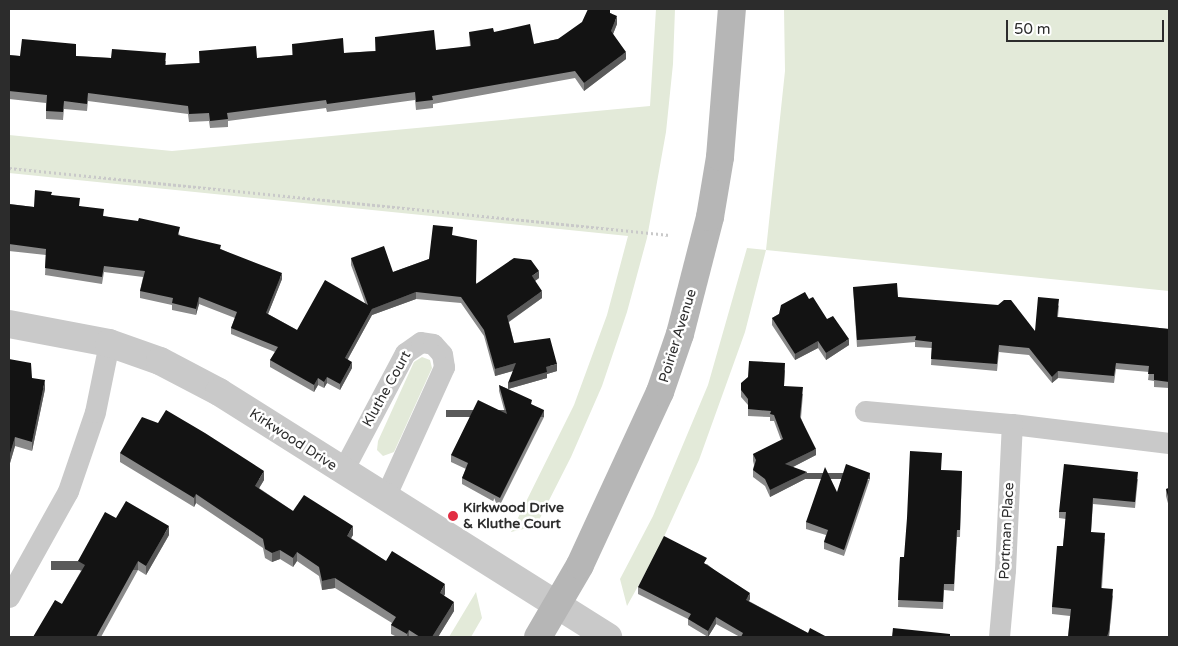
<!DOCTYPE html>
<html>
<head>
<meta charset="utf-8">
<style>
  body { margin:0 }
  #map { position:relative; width:1178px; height:646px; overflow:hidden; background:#fff; font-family:"Varela Round",sans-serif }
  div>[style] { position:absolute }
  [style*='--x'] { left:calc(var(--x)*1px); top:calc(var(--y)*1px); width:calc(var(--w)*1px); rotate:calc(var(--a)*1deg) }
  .green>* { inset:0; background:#e3ead9 }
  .path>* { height:3px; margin-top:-1.5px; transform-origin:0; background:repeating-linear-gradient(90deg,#c9c9c9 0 2.5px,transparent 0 5px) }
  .minor>* { height:21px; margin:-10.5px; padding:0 10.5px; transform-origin:10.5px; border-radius:10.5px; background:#c9c9c9 }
  .tertiary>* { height:28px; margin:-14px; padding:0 14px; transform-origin:14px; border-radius:14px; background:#c9c9c9 }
  .secondary>* { height:28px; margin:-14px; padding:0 14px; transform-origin:14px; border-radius:14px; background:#b6b6b6 }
  .wall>* { inset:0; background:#898989 }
  .shaded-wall>* { inset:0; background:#5a5a5a; transform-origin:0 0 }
  .building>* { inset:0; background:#131313 }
  .dots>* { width:14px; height:14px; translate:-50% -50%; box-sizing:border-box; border:2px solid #fff; border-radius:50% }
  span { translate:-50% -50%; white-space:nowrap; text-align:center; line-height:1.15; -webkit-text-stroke:5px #fff; paint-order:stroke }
  .street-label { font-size:14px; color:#2c2c2c }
  .poi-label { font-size:14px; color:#2c2c2c; font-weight:700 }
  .left { translate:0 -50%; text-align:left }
  .frame { position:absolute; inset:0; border:10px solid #2c2c2c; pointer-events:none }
  .scale { position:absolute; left:1006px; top:20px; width:158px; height:22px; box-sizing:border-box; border:2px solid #2c2c2c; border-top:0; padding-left:6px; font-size:15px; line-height:18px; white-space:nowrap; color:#2c2c2c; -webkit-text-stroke:4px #fff; paint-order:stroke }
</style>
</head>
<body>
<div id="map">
  <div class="green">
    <i style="clip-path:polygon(656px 9px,675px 9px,673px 64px,666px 132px,647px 238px,627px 312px,602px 386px,571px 457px,536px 526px,511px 532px,574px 405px,607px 315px,628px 236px,9px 173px,9px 135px,172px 151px,650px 106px)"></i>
    <i style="clip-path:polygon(784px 9px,1169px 9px,1169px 291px,766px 250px,745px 332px,699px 460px,657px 552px,627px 606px,620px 579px,653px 516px,708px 385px,747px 248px,766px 250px,785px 71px)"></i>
    <i style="clip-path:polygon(422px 357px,430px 360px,432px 368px,394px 452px,383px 456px,377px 450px,378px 441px,414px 362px)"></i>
    <i style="clip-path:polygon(476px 592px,482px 618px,471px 637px,449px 637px)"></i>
  </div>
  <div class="path">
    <i style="--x:9;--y:168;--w:664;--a:5.79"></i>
  </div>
  <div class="minor">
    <i style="--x:865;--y:411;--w:148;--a:5.1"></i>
    <i style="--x:1012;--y:424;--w:158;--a:6.9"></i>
    <i style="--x:342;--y:472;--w:135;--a:-62.1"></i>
    <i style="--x:405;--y:353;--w:19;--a:-35"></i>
    <i style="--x:421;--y:342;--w:12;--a:9"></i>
    <i style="--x:433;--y:344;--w:13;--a:48"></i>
    <i style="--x:442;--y:354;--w:13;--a:81"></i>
    <i style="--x:444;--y:367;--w:145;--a:114.4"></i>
    <i style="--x:9;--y:597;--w:121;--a:-60.9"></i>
    <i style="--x:68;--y:491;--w:83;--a:-71.1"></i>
    <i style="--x:95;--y:412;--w:70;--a:-78.5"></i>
    <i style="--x:999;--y:637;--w:67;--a:-84.9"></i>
    <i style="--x:1005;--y:570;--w:146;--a:-87.3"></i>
  </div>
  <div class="tertiary">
    <i style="--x:9;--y:324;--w:102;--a:10.8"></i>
    <i style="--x:109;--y:343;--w:54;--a:19.4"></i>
    <i style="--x:160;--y:361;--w:67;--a:27.7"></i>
    <i style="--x:219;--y:392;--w:460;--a:32.2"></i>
  </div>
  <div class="secondary">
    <i style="--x:538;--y:637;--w:83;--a:-59.7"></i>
    <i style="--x:580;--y:565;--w:191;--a:-65.2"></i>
    <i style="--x:660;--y:392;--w:61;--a:-71"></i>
    <i style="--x:680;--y:334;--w:121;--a:-75.6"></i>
    <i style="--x:710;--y:217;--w:61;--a:-80.5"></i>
    <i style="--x:720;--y:157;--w:148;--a:-85.4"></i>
  </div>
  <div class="wall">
    <i style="clip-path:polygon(611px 13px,617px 24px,613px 34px,626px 59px,584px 91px,575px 78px,433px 104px,433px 108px,416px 110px,415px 100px,327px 112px,326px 108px,228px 121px,228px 127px,210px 128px,209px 121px,189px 122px,188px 114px,88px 101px,87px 111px,64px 109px,63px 120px,46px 119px,46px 103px,9px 99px,9px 55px,20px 56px,76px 56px,111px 58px,166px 61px,166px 65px,199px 63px,199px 51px,257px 58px,292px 55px,292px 44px,344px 53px,375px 51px,375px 37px,436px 50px,470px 47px,469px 32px,494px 32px,534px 44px,558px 39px)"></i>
    <i style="clip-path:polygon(52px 195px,104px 216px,180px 234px,179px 235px,221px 249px,282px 279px,268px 314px,297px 330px,365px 303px,351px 265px,351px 258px,393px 272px,429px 259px,453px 236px,477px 284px,539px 278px,535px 281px,542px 298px,509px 322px,514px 343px,557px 371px,547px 374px,547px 378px,508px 389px,532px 405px,544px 417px,500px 505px,462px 484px,462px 478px,466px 469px,451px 462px,451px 455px,505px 413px,499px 391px,499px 385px,508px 389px,513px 371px,495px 376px,484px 336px,461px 303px,416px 299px,372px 315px,348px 359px,352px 368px,340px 390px,327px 383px,324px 388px,318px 385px,314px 392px,270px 367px,270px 360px,275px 352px,231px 334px,231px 328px,235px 318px,199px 304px,196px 315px,172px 310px,172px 305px,140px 298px,140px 291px,143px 277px,104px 272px,102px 284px,45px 275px,46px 255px,9px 251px,9px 204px,34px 207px)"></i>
    <i style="clip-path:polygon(853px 287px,898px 297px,1035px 331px,1059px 305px,1058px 317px,1169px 329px,1169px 388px,1154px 387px,1154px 381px,1148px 380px,1149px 372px,1116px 369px,1114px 383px,1058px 378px,1052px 383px,1029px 355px,999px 352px,997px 371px,931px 365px,932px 348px,915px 347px,915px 342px,857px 347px)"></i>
    <i style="clip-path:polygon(809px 299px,849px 345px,826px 360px,818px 348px,795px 360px,772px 325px,772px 318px,779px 314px)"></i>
    <i style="clip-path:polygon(9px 359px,45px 389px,32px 451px,15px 446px,10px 463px,9px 462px)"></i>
    <i style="clip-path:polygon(785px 370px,784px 386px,803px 394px,801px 418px,816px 455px,793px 467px,807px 478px,770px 497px,765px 486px,753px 477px,753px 470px,754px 465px,753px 461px,753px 454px,781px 440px,774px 421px,770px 421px,770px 417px,748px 416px,748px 405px,741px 397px,741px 390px)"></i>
    <i style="clip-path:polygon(120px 453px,264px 480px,259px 488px,293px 511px,353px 535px,351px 538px,386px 561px,445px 594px,444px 596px,454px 611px,438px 637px,397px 637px,391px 634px,391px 625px,392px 623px,335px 588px,322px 590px,319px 576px,297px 561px,293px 567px,280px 559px,272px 562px,265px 558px,263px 548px,196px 503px,194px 507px,120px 462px)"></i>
    <i style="clip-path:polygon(942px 470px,962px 471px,960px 537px,957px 537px,954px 591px,944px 590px,943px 609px,898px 607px,900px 557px,904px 557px)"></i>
    <i style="clip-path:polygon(870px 479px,844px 556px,824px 549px,824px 542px,826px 535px,806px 529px,806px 522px,837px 492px)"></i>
    <i style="clip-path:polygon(1138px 479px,1135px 508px,1093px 504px,1091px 532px,1105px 539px,1102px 588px,1113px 596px,1109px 637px,1068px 637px,1070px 616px,1052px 614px,1052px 607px,1063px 546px,1066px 519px,1059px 518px,1059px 512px)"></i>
    <i style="clip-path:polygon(1169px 488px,1169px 507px,1166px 496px,1166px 489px)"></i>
    <i style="clip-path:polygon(116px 518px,169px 535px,146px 575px,138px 570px,101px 637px,33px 637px,62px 604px,81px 571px,78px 569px,78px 561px)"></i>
    <i style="clip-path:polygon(707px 564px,750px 599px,749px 601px,808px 633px,827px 637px,740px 637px,716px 624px,708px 637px,688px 625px,688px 619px,638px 594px,638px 587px)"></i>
  </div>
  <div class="shaded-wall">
    <i style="clip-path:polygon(617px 16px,617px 24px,611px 39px,611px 31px)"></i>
    <i style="clip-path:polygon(626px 52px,626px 59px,584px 91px,584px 83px)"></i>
    <i style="clip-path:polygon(539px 271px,539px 278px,532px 283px,532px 276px)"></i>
    <i style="clip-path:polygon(282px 273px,282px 279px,266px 319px,266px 313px)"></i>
    <i style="clip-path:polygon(542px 291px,542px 298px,507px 323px,507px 316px)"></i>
    <i style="clip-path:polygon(416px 292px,416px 299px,372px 315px,345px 364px,345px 358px,372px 309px)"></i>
    <i style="clip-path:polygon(199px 297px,199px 304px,196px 315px,196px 309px)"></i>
    <i style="clip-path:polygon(849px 339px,849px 345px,826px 360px,826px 353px)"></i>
    <i style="clip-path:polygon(818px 341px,818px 348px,795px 360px,795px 354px)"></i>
    <i style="clip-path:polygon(352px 362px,352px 368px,340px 390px,340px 384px)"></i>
    <i style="clip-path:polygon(516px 363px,516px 370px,495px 376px,495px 369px)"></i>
    <i style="clip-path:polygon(557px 364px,557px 371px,547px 374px,547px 378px,508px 389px,508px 383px,546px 367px)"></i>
    <i style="clip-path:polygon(1058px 371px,1058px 378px,1052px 383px,1052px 377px)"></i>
    <i style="clip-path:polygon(327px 377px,327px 383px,324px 388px,324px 382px)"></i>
    <i style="clip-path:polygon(318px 378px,318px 385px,314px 392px,314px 385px)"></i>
    <i style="clip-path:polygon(45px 380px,45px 389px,32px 451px,32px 442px)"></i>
    <i style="left:544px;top:410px;width:7px;height:98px;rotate:90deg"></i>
    <i style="clip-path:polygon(15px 437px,15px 446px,10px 463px,10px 454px)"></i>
    <i style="clip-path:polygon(816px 449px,816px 455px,785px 471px,785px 464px)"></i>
    <i style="clip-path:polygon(264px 471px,264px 480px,255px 495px,255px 486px)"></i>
    <i style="clip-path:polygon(807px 472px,807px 478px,770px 497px,770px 490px)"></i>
    <i style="left:870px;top:473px;width:6px;height:81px;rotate:90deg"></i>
    <i style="clip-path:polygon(196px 494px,196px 503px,194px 507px,194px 498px)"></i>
    <i style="clip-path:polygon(169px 526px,169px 535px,146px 575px,146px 566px)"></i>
    <i style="clip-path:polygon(353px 526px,353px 535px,347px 545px,347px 536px)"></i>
    <i style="clip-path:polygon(280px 550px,280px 559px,272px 562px,272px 553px)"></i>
    <i style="clip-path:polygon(297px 552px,297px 561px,293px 567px,293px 558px)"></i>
    <i style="left:138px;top:561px;width:9px;height:87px;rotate:90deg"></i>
    <i style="clip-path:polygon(335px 578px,335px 588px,322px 590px,322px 581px)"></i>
    <i style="clip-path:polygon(445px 584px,445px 594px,440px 602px,440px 593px)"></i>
    <i style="clip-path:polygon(1113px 589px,1109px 637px,1107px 637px)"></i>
    <i style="clip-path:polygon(750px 593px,750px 599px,746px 606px,746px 600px)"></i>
    <i style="clip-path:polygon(454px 602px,454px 611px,438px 637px,432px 637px)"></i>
    <i style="clip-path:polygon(716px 617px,716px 624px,708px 637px,708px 631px)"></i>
    <i style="clip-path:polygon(409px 630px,409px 637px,407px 637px,407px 634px)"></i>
  </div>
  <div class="building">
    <i style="clip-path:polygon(588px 9px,610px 9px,610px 13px,617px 16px,611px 31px,626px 52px,584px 83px,575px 71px,432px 96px,433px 100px,416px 102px,415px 92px,327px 104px,326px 100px,227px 113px,228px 119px,210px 121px,209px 113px,189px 114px,188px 106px,88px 93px,87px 104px,64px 101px,63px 112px,46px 111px,47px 95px,9px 91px,9px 55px,20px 56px,22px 39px,76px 44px,76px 56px,111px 58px,112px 49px,166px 53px,165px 65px,200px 63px,199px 51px,256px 46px,257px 58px,293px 55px,292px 44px,343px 38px,344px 53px,376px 51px,375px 37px,434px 30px,436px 50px,471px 46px,469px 32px,493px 28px,494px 32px,530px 24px,534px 44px,558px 39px,582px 22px)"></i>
    <i style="clip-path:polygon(35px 190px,52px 192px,51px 195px,80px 198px,79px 206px,104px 209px,103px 216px,138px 221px,139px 218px,180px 227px,178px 235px,221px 245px,220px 249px,282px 273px,266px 313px,297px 330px,325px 280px,368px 305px,351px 258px,384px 246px,393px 272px,429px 259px,433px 225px,453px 227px,452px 235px,477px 240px,476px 284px,514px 258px,531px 260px,539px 271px,532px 276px,542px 291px,507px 316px,514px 343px,550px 338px,557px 364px,546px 367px,547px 372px,508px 383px,516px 363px,495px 369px,484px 330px,461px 297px,416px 292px,372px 309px,345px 358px,352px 362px,340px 384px,327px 377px,324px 382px,318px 378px,314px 385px,270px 360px,278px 347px,231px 328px,237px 312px,199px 297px,196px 309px,172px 303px,173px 298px,140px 291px,145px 271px,104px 266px,102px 277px,45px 268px,46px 249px,9px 244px,9px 204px,34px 207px)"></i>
    <i style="clip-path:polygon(897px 283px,898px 297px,998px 305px,1004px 300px,1011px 300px,1035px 331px,1038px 297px,1059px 299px,1057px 317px,1169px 329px,1169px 382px,1154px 380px,1154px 374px,1148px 374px,1149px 366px,1116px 363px,1114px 376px,1058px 371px,1052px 377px,1029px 348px,999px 345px,997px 364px,931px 359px,932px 342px,915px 340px,916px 336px,857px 340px,853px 287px)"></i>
    <i style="clip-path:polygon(805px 292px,809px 299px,813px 297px,827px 319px,833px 316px,849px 339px,826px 353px,818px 341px,795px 354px,772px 318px,779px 314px,781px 305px)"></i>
    <i style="clip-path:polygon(9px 359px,31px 363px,32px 378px,45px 380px,32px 442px,15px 437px,10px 454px,9px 453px)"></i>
    <i style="clip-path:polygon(749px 361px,785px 363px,784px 386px,803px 387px,800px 417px,816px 449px,785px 464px,807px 472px,770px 490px,765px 479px,753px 470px,756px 460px,753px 454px,783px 439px,774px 415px,770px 414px,771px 411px,748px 409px,748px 399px,741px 390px,741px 383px,748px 377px)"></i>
    <i style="clip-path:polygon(499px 385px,532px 400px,531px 404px,544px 410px,500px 498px,462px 478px,468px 463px,451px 455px,478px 400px,507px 414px)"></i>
    <i style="clip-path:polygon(166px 410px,205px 433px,264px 471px,255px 486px,293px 511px,304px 495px,353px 526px,347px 536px,386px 561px,392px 551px,445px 584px,440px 593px,454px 602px,432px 637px,420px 637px,409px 630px,407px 634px,391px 625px,396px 617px,335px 578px,322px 581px,319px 567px,297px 552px,293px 558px,280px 550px,272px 553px,265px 549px,263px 539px,196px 494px,194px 498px,120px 453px,142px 417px,158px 423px)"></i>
    <i style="clip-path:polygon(910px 451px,942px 453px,941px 470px,962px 471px,960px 530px,957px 530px,954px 584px,944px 584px,943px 602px,898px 600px,900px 557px,904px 557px,907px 518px)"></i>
    <i style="clip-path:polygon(846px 464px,870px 473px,844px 550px,824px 542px,828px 530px,806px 522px,825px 467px,837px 492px)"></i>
    <i style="clip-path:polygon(1064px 464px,1138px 472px,1135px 502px,1093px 498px,1091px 532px,1105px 533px,1101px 588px,1113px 589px,1109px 630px,1107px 637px,1068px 637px,1071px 609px,1052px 607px,1057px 546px,1063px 546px,1066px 512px,1059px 512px)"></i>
    <i style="clip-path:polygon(1169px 488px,1169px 500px,1166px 489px)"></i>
    <i style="clip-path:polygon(126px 501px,169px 526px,146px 566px,138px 561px,96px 637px,33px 637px,55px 600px,62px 604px,85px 565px,78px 561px,105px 512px,116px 518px)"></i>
    <i style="clip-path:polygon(664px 536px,707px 558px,704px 563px,750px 593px,746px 600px,808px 633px,810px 628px,827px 637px,741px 637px,743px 633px,716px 617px,708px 631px,688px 619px,691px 614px,638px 587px)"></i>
    <i style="clip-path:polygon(893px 628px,950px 634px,950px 637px,892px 637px)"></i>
  </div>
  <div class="dots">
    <i style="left:453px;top:516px;background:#e22e43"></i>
  </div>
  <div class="street-label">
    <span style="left:678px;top:336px;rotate:-73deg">Poirier Avenue</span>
    <span style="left:387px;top:389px;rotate:-61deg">Kluthe Court</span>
    <span style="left:293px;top:440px;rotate:33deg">Kirkwood Drive</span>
    <span style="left:1007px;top:531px;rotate:-87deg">Portman Place</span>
  </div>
  <div class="poi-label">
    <span class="left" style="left:463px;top:516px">Kirkwood Drive<br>&amp; Kluthe Court</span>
  </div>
  <div class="frame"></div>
  <div class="scale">50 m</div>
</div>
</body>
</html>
